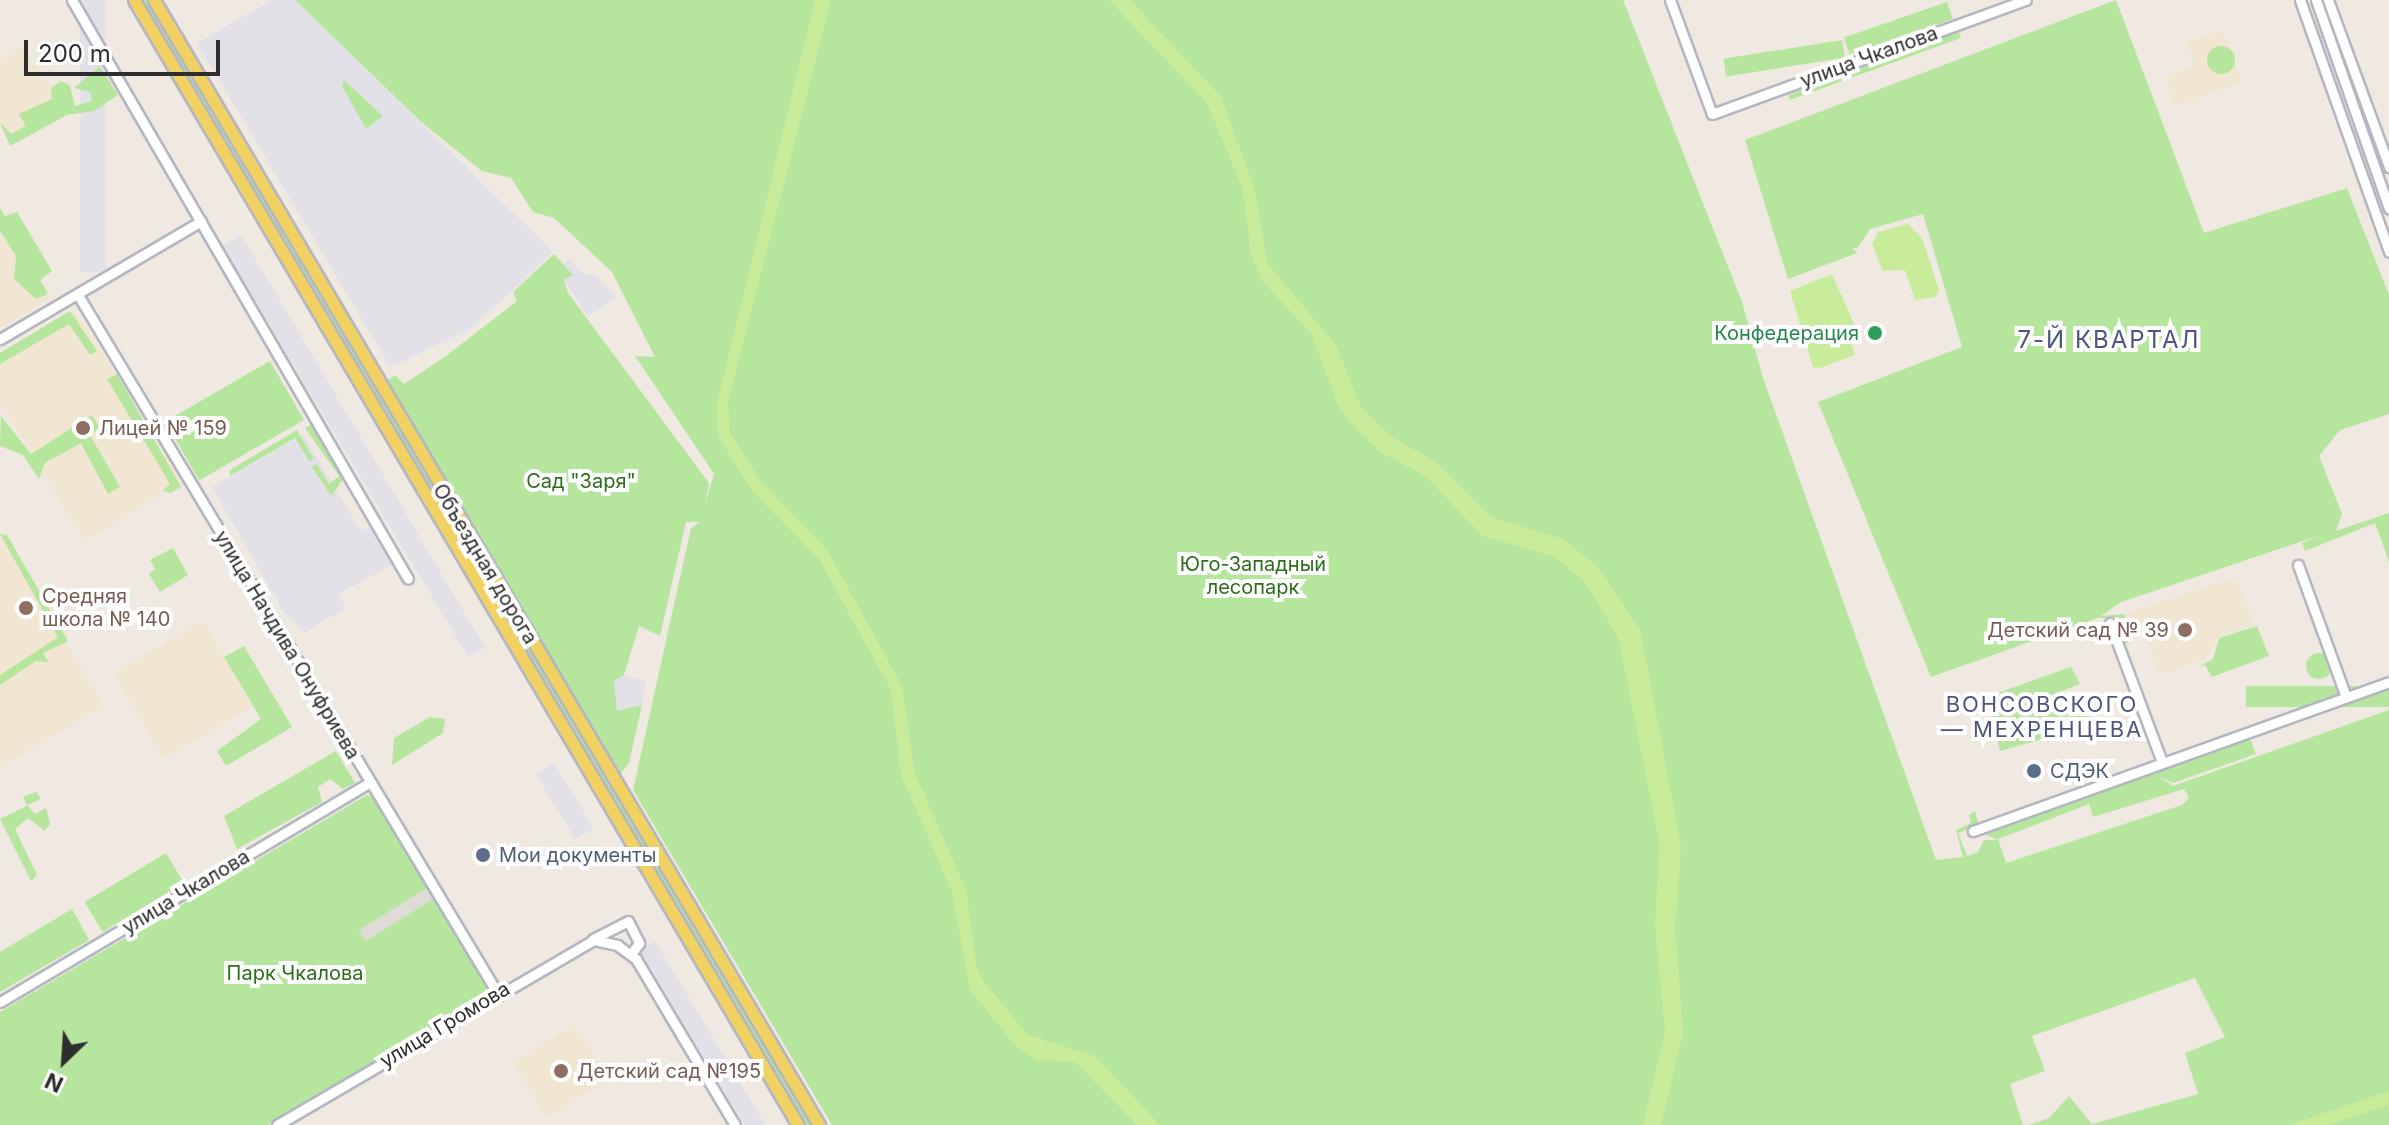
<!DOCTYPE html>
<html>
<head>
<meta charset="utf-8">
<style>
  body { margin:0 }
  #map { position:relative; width:2389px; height:1125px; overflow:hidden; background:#efe9e1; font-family:Inter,sans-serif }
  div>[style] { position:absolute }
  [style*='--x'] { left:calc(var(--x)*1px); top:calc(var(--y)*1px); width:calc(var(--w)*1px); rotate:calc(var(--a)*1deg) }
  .industrial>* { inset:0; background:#e3e1e8; transform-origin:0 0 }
  .education>* { inset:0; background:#f0e6d1; transform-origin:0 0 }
  .green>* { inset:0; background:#b6e59e; transform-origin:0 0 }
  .round { border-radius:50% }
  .pitch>* { inset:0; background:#c9ec9a }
  .plaza>* { inset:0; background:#dfdcd8; transform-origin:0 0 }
  .roads { filter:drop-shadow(2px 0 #b4b7c1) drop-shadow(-2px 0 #b4b7c1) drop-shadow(0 2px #b4b7c1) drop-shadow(0 -2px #b4b7c1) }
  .minor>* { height:9px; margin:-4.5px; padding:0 4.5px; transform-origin:4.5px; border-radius:4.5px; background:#fff }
  .major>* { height:11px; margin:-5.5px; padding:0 5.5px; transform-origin:5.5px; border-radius:5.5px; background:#f2d163 }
  .dots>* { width:22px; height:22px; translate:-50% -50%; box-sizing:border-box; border:4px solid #fff; border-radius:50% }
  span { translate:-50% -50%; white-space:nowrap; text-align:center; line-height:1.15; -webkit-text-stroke:8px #fff; paint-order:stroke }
  .street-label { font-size:20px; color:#2e2e2e }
  .leisure-label { font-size:20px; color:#27864d }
  .right { translate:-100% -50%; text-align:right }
  .education-label { font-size:20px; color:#785e54 }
  .left { translate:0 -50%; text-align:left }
  .park-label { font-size:20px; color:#2c6e1b }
  .service-label { font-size:20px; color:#4e5e75 }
  .neighbourhood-label { font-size:22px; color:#4d5680; letter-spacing:2px }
  .quarter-label { font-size:24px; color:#4d5680; letter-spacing:2px }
  .north { position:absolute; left:24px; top:1021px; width:80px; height:80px; -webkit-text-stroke:6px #fff; paint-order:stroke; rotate:205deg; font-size:22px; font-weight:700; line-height:32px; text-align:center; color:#2e2e2e }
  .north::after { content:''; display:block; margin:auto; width:28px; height:36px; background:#2e2e2e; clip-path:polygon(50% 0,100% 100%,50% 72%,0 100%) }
  .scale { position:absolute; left:24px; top:40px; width:196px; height:36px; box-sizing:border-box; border:4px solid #2e2e2e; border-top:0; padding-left:10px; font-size:24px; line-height:28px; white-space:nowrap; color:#2e2e2e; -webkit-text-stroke:6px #fff; paint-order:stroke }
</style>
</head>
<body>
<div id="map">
  <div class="industrial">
    <i style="left:80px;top:0;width:25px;height:272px"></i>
    <i style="clip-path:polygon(272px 0,295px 0,553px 252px,471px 329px,391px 367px,197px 43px)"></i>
    <i style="clip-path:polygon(241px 235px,352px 422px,485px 648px,468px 657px,226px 252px,222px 246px)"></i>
    <i style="clip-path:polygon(571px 259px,582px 273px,599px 277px,617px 297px,588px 317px,564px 280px,572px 275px,564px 264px)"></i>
    <i style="clip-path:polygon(303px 434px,361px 531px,371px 526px,393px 564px,338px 595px,346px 608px,304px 633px,285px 614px,212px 487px)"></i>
    <i style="clip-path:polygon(621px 674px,646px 681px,642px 705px,617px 711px,614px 681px)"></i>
    <i style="left:554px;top:763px;width:77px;height:21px;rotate:59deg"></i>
    <i style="left:655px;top:941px;width:214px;height:18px;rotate:59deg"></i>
  </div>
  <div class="education">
    <i style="clip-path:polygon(2223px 30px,2242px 82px,2175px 106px,2165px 77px,2195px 66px,2187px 42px)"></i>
    <i style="clip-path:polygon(22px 47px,64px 107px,9px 141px,0 128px,0 61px)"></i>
    <i style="clip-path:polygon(0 211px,52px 297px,0 328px)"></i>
    <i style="clip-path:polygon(75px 310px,183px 481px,85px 541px,0 403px,0 354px)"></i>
    <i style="clip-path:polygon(0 531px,69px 635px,64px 638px,104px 706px,0 767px)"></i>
    <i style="clip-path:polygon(2237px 577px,2254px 625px,2217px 637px,2206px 659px,2159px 675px,2145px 634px,2132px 639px,2124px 614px)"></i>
    <i style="left:203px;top:621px;width:99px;height:103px;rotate:60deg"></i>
    <i style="left:575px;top:1025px;width:64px;height:72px;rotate:59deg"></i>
  </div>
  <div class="green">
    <i style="clip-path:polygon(141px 0,147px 0,814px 1125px,805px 1125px)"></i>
    <i style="clip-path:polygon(evenodd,295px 0,1623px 0,1742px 302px,1763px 378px,1936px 860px,1963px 857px,1956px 830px,1971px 823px,1969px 815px,1975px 811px,1979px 825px,1958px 833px,1967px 856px,1978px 852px,1984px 840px,1997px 840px,1981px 832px,2249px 736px,2256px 754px,2173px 783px,2159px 777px,2173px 786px,2389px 710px,2389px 1125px,2028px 1125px,2049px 1118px,2069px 1096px,2092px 1124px,2198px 1094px,2185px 1053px,2225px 1037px,2195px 978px,2032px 1036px,2045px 1071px,2010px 1084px,2023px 1125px,832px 1125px,633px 790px,691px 528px,700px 522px,686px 522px,660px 636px,639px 626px,624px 675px,614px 681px,617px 711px,642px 705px,629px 763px,620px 774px,388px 380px,395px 375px,404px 384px,446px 356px,517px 301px,513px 292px,554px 254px,573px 275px,564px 280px,568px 293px,709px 483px,705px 504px,714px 474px,635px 356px,655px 357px,612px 272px,554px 218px,533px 212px,511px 178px,482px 171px,420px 121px,295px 0,2184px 789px,2189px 798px,2182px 805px,2006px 863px,1998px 839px,2089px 804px,2093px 817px,2184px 789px)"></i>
    <i style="clip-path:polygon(2116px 0,2204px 233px,2347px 188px,2389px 295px,2389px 414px,2340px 430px,2319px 456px,2342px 514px,2336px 531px,2389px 513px,2389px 562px,2375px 523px,2305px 551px,2302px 543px,2324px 534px,2121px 602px,2101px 616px,2124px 614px,2131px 636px,2126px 645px,2118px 617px,2098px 618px,1931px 677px,1818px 402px,1962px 347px,1923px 214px,1870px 229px,1857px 249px,1852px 247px,1857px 253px,1788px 279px,1745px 140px)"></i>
    <i style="left:1947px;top:2px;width:18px;height:109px;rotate:71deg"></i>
    <i style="clip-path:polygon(1958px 29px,1961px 38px,1790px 100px,1788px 95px)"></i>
    <i style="left:1842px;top:40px;width:18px;height:120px;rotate:81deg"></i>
    <i class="round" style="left:2207px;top:46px;width:28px;height:28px"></i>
    <i style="clip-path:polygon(100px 66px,118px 95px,94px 111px,67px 115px,10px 146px,0 122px,11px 134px,26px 126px,19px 114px,52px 99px,51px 88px,61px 81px,70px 86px,75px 106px,92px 101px,90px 92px,74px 88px)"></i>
    <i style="clip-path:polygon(344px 80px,383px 116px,366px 129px,342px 86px)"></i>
    <i style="clip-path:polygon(0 208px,5px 216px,17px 212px,52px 271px,40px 280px,48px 294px,36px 299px,14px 279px,16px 256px,0 231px)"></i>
    <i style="clip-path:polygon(70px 311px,97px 351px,90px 355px,69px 324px,0 364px,0 353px)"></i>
    <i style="left:270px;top:361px;width:68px;height:121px;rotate:60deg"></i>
    <i style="clip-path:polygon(117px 374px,181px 487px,170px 493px,163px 490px,170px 484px,107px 379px)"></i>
    <i style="clip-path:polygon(92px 415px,100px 428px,90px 435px,120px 487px,108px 494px,81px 443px,45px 463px,39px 479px,23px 455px,0 446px,1px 416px,31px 454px)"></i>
    <i style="clip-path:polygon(313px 423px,345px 477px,331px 496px,312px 467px,317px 464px,329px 484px,339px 476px,305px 428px)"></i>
    <i style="clip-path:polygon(297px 430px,314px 459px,309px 461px,295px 438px,230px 476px,230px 470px)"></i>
    <i style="clip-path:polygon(0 534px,7px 535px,68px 641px,43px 653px,48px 662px,36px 661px,0 685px,0 675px,58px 637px)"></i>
    <i style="clip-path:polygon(173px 548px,188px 575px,160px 592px,149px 574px,155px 569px,150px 560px)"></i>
    <i style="clip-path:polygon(2257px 626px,2269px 656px,2212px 677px,2205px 665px,2198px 667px,2213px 659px,2219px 638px)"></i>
    <i style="clip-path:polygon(244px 646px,292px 727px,226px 766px,217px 751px,261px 719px,224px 657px)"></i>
    <i class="round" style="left:2306px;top:653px;width:26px;height:26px"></i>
    <i style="clip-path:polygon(2071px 667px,2080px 684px,2049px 696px,2057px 713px,2089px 702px,2092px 725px,2000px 751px,1986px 697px)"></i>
    <i style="left:2389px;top:686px;width:21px;height:143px;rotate:90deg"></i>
    <i style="clip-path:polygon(430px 717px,445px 719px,443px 733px,392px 765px,394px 738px)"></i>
    <i style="clip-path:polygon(336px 751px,355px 783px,343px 789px,330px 779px,318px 787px,322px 802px,237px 849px,224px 816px)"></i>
    <i style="clip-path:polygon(36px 792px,41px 799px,27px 805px,35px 814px,46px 808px,50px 824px,45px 831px,28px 818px,15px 829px,37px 875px,31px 881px,0 819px,27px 806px,23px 797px)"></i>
    <i style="clip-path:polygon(367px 795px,376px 798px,487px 986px,485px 994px,268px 1125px,0 1125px,0 1012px)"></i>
    <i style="left:166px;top:853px;width:35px;height:95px;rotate:59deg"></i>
    <i style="clip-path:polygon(72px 909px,89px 940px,0 992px,0 952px)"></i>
  </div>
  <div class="pitch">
    <i style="clip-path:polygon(815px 0,831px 0,728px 402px,730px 432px,761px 482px,826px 548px,902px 686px,915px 773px,966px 890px,977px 968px,984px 982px,1028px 1035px,1095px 1056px,1160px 1125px,1137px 1125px,1075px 1062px,1039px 1060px,1018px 1049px,970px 990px,952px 892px,901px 775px,891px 690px,819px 559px,753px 492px,718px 436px,716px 408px)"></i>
    <i style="clip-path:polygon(1109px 0,1130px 0,1221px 97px,1254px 187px,1268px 264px,1336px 345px,1361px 407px,1392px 437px,1437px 463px,1491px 517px,1563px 539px,1600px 569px,1640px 629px,1681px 846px,1675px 928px,1683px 1033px,1661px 1125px,1643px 1125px,1665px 1032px,1655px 924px,1660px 845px,1618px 637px,1585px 582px,1555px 557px,1483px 536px,1426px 477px,1382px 453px,1355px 428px,1338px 405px,1311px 333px,1262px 281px,1251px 254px,1243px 190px,1207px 103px)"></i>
    <i style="clip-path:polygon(1908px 224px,1922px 238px,1939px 290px,1935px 297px,1915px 300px,1905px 270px,1883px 271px,1872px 244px,1878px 232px)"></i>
    <i style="clip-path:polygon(1832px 274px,1854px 324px,1847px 329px,1855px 355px,1820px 368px,1813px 367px,1790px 291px)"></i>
    <i style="clip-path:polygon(2389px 1091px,2389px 1105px,2328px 1125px,2289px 1125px)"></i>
  </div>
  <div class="plaza">
    <i style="left:428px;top:887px;width:13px;height:82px;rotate:58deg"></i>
  </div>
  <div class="roads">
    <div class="minor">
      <i style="--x:72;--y:0;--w:669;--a:59.87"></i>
      <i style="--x:1670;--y:0;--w:121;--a:69.8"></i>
      <i style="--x:1712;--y:114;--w:334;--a:-20"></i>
      <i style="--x:2300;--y:0;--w:267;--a:70.5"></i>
      <i style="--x:2316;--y:0;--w:221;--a:70.7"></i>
      <i style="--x:2328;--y:0;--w:178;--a:69.9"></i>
      <i style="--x:78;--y:295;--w:815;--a:59"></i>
      <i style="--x:0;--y:339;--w:233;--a:-30.4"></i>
      <i style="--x:2298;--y:565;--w:140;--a:70"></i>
      <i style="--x:2110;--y:623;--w:148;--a:69.5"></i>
      <i style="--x:1973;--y:831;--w:442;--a:-19.7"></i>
      <i style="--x:593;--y:939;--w:39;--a:-27"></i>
      <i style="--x:628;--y:921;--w:25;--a:63"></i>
      <i style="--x:639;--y:943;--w:14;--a:126"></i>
      <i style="--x:0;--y:1002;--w:431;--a:-30.7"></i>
      <i style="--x:277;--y:1125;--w:367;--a:-30.3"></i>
      <i style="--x:594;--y:940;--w:24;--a:12"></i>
      <i style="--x:617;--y:945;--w:24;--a:36"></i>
      <i style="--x:636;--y:959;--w:193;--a:59.2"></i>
    </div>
    <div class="major">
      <i style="--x:134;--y:0;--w:1306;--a:59.45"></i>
      <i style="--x:154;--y:0;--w:1307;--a:59.41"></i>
    </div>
  </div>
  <div class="dots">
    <i style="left:1875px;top:333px;background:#2e9e5b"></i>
    <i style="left:83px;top:428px;background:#8d6e63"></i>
    <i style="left:26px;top:608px;background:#8d6e63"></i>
    <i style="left:2185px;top:630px;background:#8d6e63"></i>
    <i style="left:2034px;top:771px;background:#5c6f8a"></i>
    <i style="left:483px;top:855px;background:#5c6f8a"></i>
    <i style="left:561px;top:1071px;background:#8d6e63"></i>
  </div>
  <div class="street-label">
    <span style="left:1869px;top:57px;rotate:-20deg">улица Чкалова</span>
    <span style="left:485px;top:564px;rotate:59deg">Объездная дорога</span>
    <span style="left:287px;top:645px;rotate:59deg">улица Начдива Онуфриева</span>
    <span style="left:186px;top:892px;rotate:-31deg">улица Чкалова</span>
    <span style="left:445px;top:1025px;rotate:-31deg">улица Громова</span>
  </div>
  <div class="leisure-label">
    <span class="right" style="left:1859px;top:333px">Конфедерация</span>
  </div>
  <div class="education-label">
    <span class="left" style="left:99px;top:428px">Лицей № 159</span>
    <span class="left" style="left:42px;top:608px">Средняя<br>школа № 140</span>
    <span class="right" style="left:2169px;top:630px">Детский сад № 39</span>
    <span class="left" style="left:577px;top:1071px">Детский сад №195</span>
  </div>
  <div class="park-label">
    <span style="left:581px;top:481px">Сад "Заря"</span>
    <span style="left:1253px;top:576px">Юго-Западный<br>лесопарк</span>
    <span style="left:295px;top:973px">Парк Чкалова</span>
  </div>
  <div class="service-label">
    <span class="left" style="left:2050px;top:771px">СДЭК</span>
    <span class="left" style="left:499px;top:855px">Мои документы</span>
  </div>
  <div class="neighbourhood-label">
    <span style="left:2042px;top:717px">ВОНСОВСКОГО<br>— МЕХРЕНЦЕВА</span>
  </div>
  <div class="quarter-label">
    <span style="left:2109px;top:340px">7-Й КВАРТАЛ</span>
  </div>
  <div class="north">N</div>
  <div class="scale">200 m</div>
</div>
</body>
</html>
